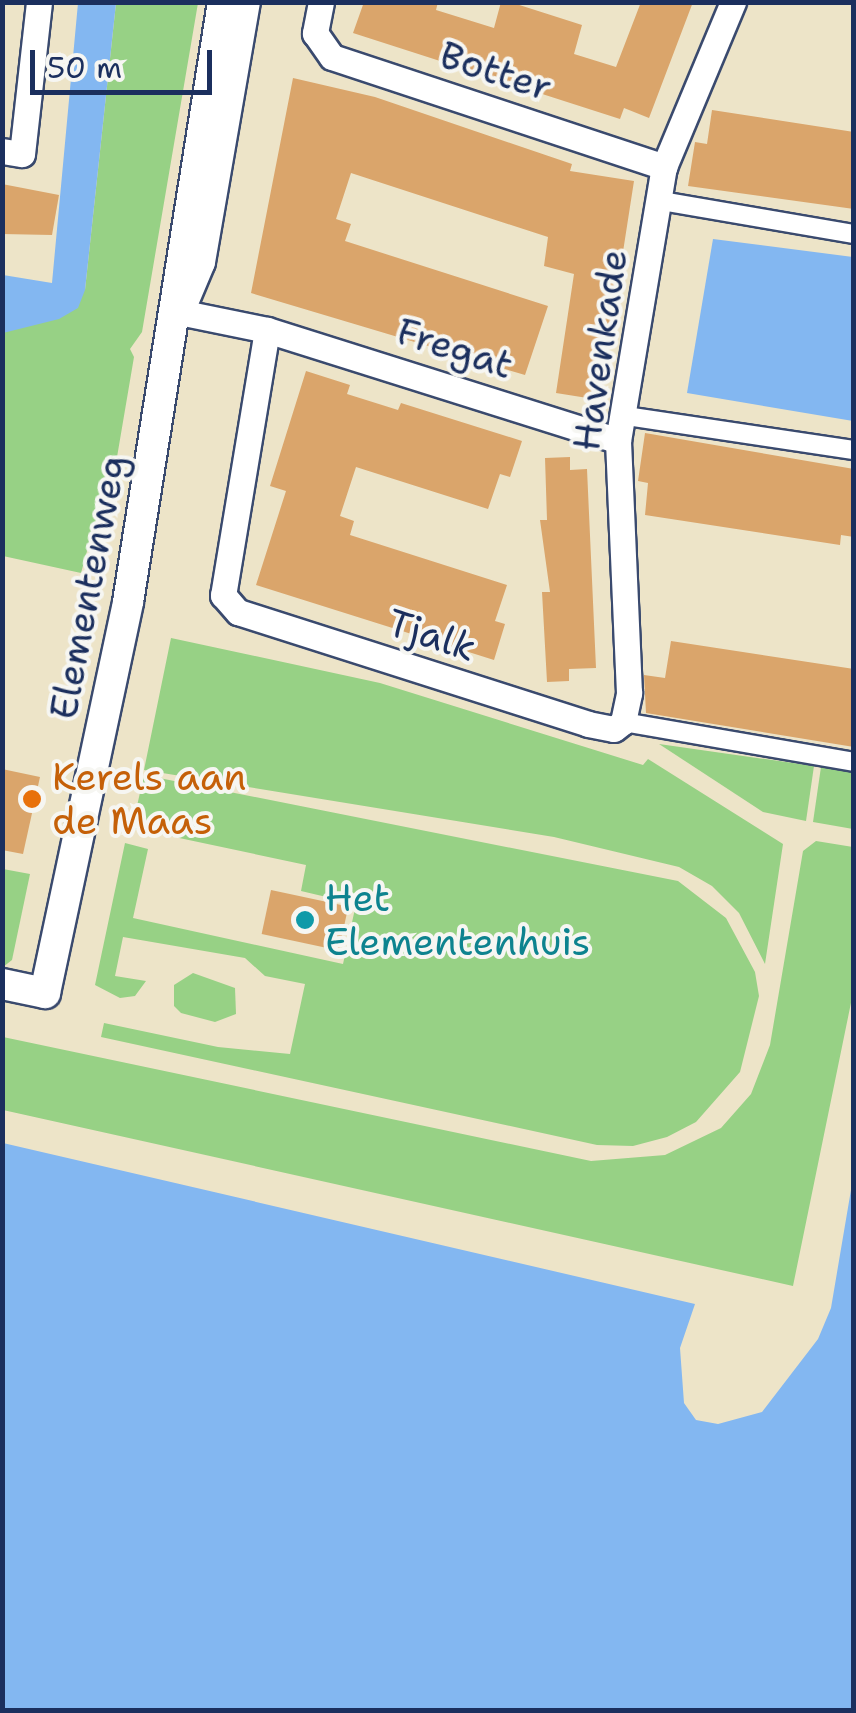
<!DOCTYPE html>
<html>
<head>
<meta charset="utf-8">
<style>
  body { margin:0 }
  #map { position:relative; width:856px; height:1713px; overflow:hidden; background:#ede4c8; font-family:"Shantell Sans",sans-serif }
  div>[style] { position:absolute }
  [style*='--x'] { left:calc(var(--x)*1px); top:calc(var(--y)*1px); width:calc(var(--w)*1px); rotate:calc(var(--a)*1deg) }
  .green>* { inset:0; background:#97d185 }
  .water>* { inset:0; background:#83b7f1 }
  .building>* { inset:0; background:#daa56b; transform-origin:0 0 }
  .roads { filter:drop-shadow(2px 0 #3a4a6e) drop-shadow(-2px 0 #3a4a6e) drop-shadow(0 2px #3a4a6e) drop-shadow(0 -2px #3a4a6e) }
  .pedestrian>* { height:18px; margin:-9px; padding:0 9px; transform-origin:9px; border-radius:9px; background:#fff }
  .minor>* { height:25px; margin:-12.5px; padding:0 12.5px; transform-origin:12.5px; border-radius:12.5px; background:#fff }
  .tertiary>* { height:30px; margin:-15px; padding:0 15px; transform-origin:15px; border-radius:15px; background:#fff }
  .dots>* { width:28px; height:28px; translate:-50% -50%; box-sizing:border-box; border:5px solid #f6f6f2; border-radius:50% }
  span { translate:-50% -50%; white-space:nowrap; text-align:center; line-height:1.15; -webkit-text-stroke:8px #f6f6f2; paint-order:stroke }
  .street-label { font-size:38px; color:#1b2f5e }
  .food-label { font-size:38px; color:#c56008 }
  .left { translate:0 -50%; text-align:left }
  .culture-label { font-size:38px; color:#0d838f }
  .frame { position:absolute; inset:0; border:5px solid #1b2f5e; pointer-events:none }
  .scale { position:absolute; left:30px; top:50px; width:182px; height:45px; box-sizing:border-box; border:5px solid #1b2f5e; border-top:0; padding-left:12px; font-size:30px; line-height:35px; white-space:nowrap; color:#1b2f5e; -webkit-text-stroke:8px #f6f6f2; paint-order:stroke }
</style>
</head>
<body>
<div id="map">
  <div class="green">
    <i style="clip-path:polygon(116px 3px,198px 3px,142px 332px,130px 349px,134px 357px,107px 516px,95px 522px,81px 573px,3px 556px,2px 276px,85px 290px)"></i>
    <i style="clip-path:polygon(171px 638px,380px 683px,643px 765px,648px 759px,783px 844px,765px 964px,739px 913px,712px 886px,679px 867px,554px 837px,144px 770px)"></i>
    <i style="clip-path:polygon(659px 744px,814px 766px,806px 821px,763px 812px)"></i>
    <i style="clip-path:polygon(821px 767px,853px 772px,853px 829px,813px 822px)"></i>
    <i style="clip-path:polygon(144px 775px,678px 881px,726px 918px,755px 972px,759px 996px,740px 1072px,696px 1122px,667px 1137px,633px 1146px,597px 1145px,101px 1037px,104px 1023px,218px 1047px,290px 1054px,305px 984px,265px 976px,245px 958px,123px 937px,115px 976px,146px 981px,135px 996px,120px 998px,95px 985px,125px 843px,148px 849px,133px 918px,343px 964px,356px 904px,301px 891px,306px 865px,132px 828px)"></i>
    <i style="clip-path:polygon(816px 841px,853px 847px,853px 993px,793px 1286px,3px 1110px,3px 1037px,591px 1161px,665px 1155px,721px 1128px,751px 1094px,770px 1045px,803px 851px)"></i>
    <i style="clip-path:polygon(3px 869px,30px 874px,12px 960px,3px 967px)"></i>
    <i style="clip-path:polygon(193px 973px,235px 988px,236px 1014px,215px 1022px,181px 1013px,174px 1006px,174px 985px)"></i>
  </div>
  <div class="water">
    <i style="clip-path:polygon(78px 3px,116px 3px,85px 290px,78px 308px,59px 319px,3px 333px,3px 275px,52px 283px)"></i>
    <i style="clip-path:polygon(713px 239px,853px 257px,853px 421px,687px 393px)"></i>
    <i style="clip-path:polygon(3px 1143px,695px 1304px,680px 1348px,684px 1403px,696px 1420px,718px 1424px,762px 1412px,818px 1339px,831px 1308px,853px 1178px,853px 1710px,3px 1710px)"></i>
  </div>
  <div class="building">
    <i style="clip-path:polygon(364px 2px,438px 2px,436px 10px,494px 28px,501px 2px,510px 2px,582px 25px,574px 54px,616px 67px,641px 2px,693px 2px,649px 118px,624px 108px,620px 119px,353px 33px)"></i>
    <i style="clip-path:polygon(293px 78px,375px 97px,572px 164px,570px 171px,634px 181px,600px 400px,556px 393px,574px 274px,544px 266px,548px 237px,351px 173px,336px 219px,351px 224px,345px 241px,548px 306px,525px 375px,251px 293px)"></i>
    <i style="clip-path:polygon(712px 110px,854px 132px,854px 209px,688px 186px,695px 142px,707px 144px)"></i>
    <i style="clip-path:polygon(2px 184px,59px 195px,52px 235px,2px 234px)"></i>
    <i style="clip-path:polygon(306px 371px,350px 385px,347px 394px,398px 410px,401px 403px,522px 441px,510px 477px,500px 474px,488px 509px,356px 467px,340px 516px,354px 521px,350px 535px,507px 585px,495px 621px,505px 624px,494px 660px,256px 585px,286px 491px,270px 486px)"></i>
    <i style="clip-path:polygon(645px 433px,854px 469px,854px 537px,841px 535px,840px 545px,645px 515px,648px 483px,638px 481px)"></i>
    <i style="clip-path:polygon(570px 457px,570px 470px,587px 469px,596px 668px,569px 669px,569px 681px,547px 682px,542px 592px,550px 592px,540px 520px,547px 520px,545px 458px)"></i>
    <i style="clip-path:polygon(671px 641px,854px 669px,854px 747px,646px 713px,644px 675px,665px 678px)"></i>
    <i style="clip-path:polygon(2px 769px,40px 777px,23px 854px,2px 850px)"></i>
    <i style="left:271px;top:890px;width:79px;height:45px;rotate:12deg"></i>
  </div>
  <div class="roads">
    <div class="pedestrian">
      <i style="--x:661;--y:201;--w:196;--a:9.7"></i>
      <i style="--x:626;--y:416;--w:231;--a:8.5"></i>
      <i style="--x:623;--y:722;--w:234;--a:9.8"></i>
    </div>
    <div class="minor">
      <i style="--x:321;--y:2;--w:32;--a:101"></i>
      <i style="--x:315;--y:33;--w:29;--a:55"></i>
      <i style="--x:332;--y:57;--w:350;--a:18.3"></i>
      <i style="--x:2;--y:151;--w:20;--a:9"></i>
      <i style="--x:22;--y:154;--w:153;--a:-83.6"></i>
      <i style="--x:179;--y:312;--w:90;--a:11.6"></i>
      <i style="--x:267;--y:330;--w:368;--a:17.5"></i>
      <i style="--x:267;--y:330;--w:269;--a:99.4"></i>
      <i style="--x:223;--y:595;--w:23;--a:49"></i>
      <i style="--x:238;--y:612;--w:367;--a:17.7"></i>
      <i style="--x:588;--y:724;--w:26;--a:11"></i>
      <i style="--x:614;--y:729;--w:11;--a:-38"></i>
      <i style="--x:623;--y:722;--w:30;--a:-78"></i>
      <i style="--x:629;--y:693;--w:252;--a:-92.5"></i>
      <i style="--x:618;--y:441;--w:278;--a:-80.5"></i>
      <i style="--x:664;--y:167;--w:179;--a:-67.3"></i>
    </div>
    <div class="tertiary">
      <i style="--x:184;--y:300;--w:41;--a:-67.2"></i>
      <i style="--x:200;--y:262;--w:264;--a:-80.2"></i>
      <i style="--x:2;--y:984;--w:44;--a:11.8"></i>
      <i style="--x:45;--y:993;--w:400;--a:-78"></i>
      <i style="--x:128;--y:602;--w:607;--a:-81"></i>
    </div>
  </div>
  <div class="dots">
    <i style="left:32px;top:799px;background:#e8710a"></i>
    <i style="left:305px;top:920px;background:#0f9aa8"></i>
  </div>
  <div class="street-label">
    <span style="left:496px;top:71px;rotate:18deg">Botter</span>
    <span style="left:455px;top:348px;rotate:18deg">Fregat</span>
    <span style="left:600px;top:350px;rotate:-82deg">Havenkade</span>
    <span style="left:88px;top:587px;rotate:-79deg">Elementenweg</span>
    <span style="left:432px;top:635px;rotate:18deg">Tjalk</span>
  </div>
  <div class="food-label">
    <span class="left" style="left:52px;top:799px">Kerels aan<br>de Maas</span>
  </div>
  <div class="culture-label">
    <span class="left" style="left:325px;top:920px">Het<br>Elementenhuis</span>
  </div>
  <div class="frame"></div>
  <div class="scale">50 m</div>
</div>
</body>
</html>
